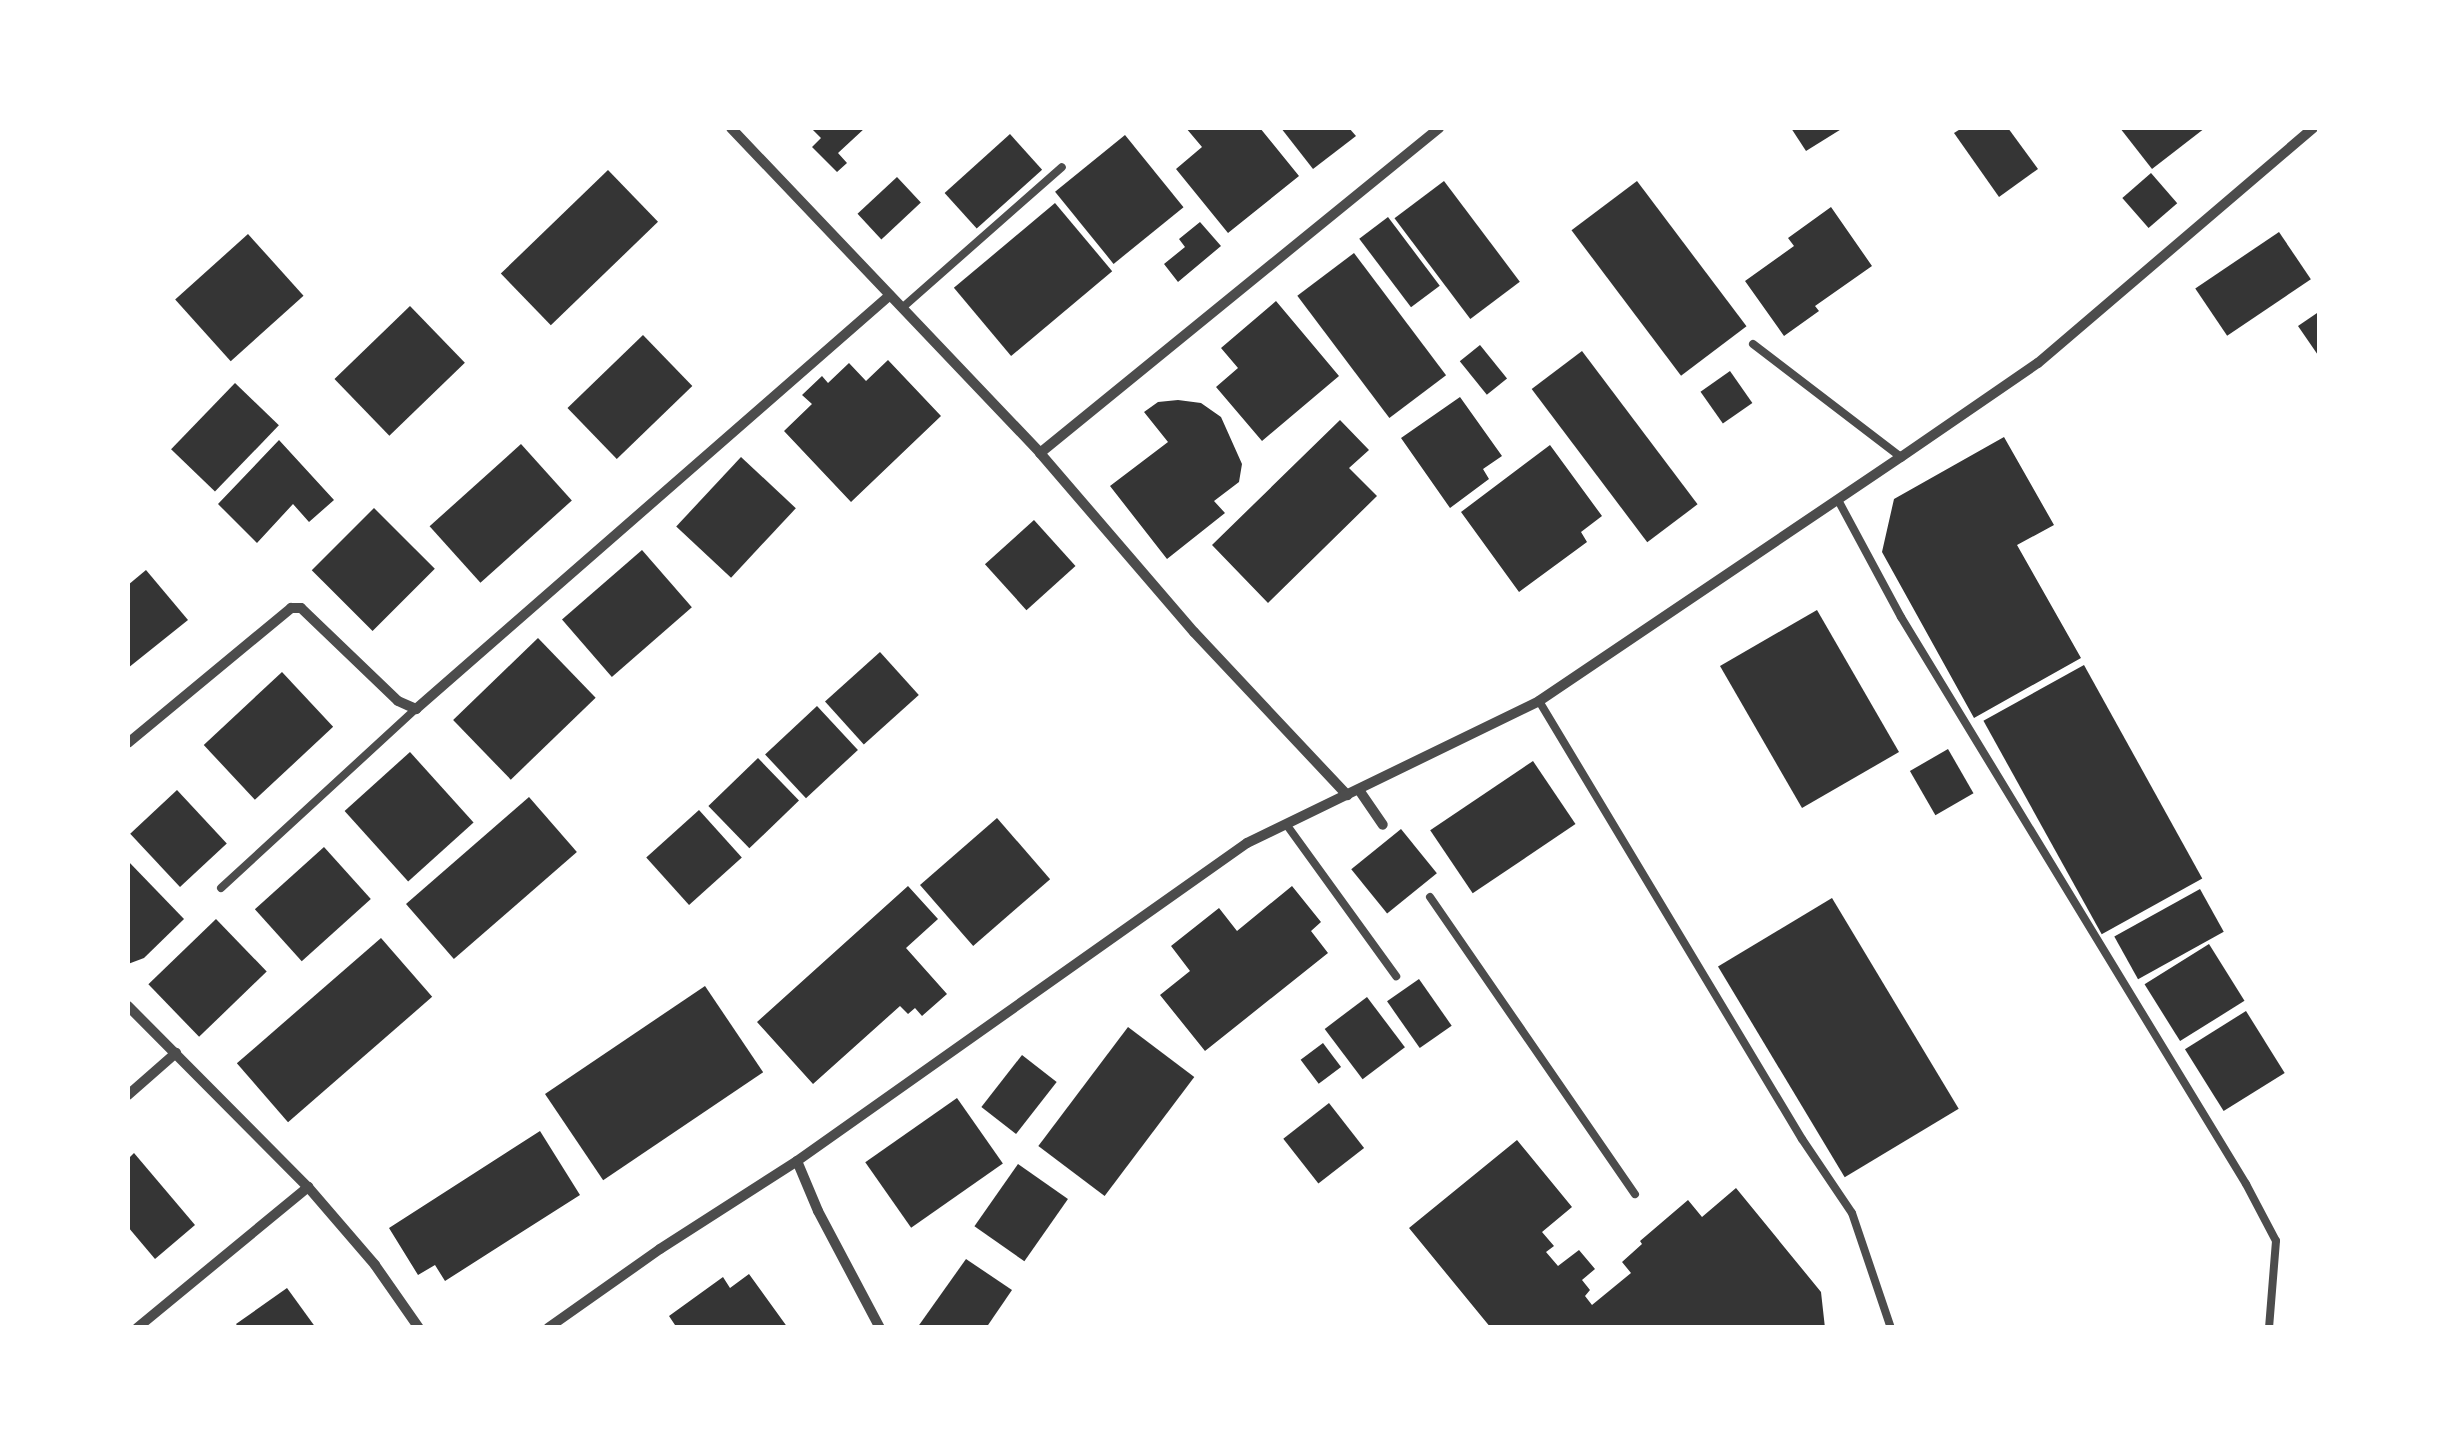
<!DOCTYPE html>
<html>
<head>
<meta charset="utf-8">
<style>
  body { margin:0 }
  #map { position:relative; width:2447px; height:1455px; overflow:hidden; background:#fff; font-family:"Roboto Serif",serif }
  div>[style] { position:absolute }
  [style*='--x'] { left:calc(var(--x)*1px); top:calc(var(--y)*1px); width:calc(var(--w)*1px); rotate:calc(var(--a)*1deg) }
  .building>* { inset:0; background:#353535; transform-origin:0 0 }
  .service>* { height:8px; margin:-4px; padding:0 4px; transform-origin:4px; border-radius:4px; background:#4c4c4c }
  .minor>* { height:10px; margin:-5px; padding:0 5px; transform-origin:5px; border-radius:5px; background:#4c4c4c }
  span { translate:-50% -50%; white-space:nowrap; text-align:center; line-height:1.15; -webkit-text-stroke:10px #fff; paint-order:stroke }
  .frame { position:absolute; inset:0; border:130px solid #fff; pointer-events:none }
</style>
</head>
<body>
<div id="map">
  <div class="building">
    <i style="clip-path:polygon(811px 128px,865px 128px,838px 153px,847px 163px,837px 172px,812px 147px,821px 138px)"></i>
    <i style="clip-path:polygon(1186px 128px,1260px 128px,1299px 176px,1228px 233px,1176px 169px,1202px 147px)"></i>
    <i style="clip-path:polygon(1281px 128px,1349px 128px,1356px 136px,1313px 169px)"></i>
    <i style="clip-path:polygon(1791px 128px,1843px 128px,1806px 151px)"></i>
    <i style="clip-path:polygon(1962px 128px,2008px 128px,2038px 169px,1999px 197px,1954px 133px)"></i>
    <i style="clip-path:polygon(2120px 128px,2205px 128px,2152px 169px)"></i>
    <i style="left:1010px;top:134px;width:48px;height:88px;rotate:48deg"></i>
    <i style="left:1125px;top:135px;width:93px;height:90px;rotate:51deg"></i>
    <i style="left:608px;top:170px;width:72px;height:149px;rotate:46deg"></i>
    <i style="left:2151px;top:173px;width:40px;height:38px;rotate:49deg"></i>
    <i style="left:897px;top:177px;width:35px;height:54px;rotate:47deg"></i>
    <i style="left:1444px;top:181px;width:126px;height:62px;rotate:53deg"></i>
    <i style="left:1637px;top:181px;width:182px;height:82px;rotate:53deg"></i>
    <i style="left:1055px;top:203px;width:89px;height:132px;rotate:50deg"></i>
    <i style="clip-path:polygon(1831px 207px,1872px 266px,1815px 306px,1819px 311px,1784px 336px,1745px 281px,1794px 246px,1788px 238px)"></i>
    <i style="left:1388px;top:217px;width:86px;height:36px;rotate:53deg"></i>
    <i style="clip-path:polygon(1200px 222px,1221px 246px,1178px 282px,1164px 264px,1185px 247px,1179px 239px)"></i>
    <i style="left:2279px;top:232px;width:57px;height:101px;rotate:56deg"></i>
    <i style="left:248px;top:234px;width:83px;height:98px;rotate:48deg"></i>
    <i style="left:1354px;top:253px;width:153px;height:71px;rotate:53deg"></i>
    <i style="clip-path:polygon(1276px 301px,1339px 376px,1262px 441px,1216px 387px,1238px 368px,1221px 348px)"></i>
    <i style="left:410px;top:306px;width:79px;height:105px;rotate:46deg"></i>
    <i style="clip-path:polygon(2320px 311px,2320px 358px,2298px 326px)"></i>
    <i style="left:643px;top:335px;width:71px;height:105px;rotate:46deg"></i>
    <i style="left:1480px;top:345px;width:43px;height:26px;rotate:51deg"></i>
    <i style="left:1582px;top:351px;width:192px;height:63px;rotate:53deg"></i>
    <i style="clip-path:polygon(888px 360px,941px 416px,851px 502px,784px 431px,812px 404px,802px 395px,822px 376px,828px 383px,849px 363px,866px 381px)"></i>
    <i style="left:1730px;top:371px;width:39px;height:36px;rotate:55deg"></i>
    <i style="left:235px;top:383px;width:61px;height:92px;rotate:44deg"></i>
    <i style="clip-path:polygon(1460px 397px,1502px 456px,1483px 469px,1489px 479px,1450px 508px,1401px 438px)"></i>
    <i style="clip-path:polygon(1178px 400px,1201px 403px,1221px 417px,1242px 464px,1239px 482px,1214px 501px,1225px 513px,1167px 559px,1110px 486px,1168px 442px,1144px 412px,1158px 402px)"></i>
    <i style="clip-path:polygon(1340px 420px,1369px 450px,1349px 468px,1377px 496px,1268px 603px,1212px 545px)"></i>
    <i style="clip-path:polygon(2004px 437px,2054px 525px,2017px 545px,2081px 658px,1974px 718px,1882px 552px,1894px 499px)"></i>
    <i style="clip-path:polygon(279px 440px,334px 500px,309px 522px,293px 504px,257px 543px,218px 504px)"></i>
    <i style="left:521px;top:444px;width:76px;height:123px;rotate:48deg"></i>
    <i style="clip-path:polygon(1550px 445px,1602px 516px,1581px 532px,1587px 542px,1519px 592px,1461px 512px)"></i>
    <i style="left:741px;top:457px;width:75px;height:95px;rotate:43deg"></i>
    <i style="left:374px;top:508px;width:86px;height:88px;rotate:45deg"></i>
    <i style="left:1034px;top:520px;width:62px;height:66px;rotate:48deg"></i>
    <i style="left:642px;top:550px;width:76px;height:106px;rotate:49deg"></i>
    <i style="clip-path:polygon(146px 570px,188px 620px,128px 668px,128px 585px)"></i>
    <i style="left:1817px;top:610px;width:164px;height:112px;rotate:60deg"></i>
    <i style="left:538px;top:638px;width:83px;height:118px;rotate:46deg"></i>
    <i style="left:880px;top:652px;width:58px;height:74px;rotate:48deg"></i>
    <i style="left:2084px;top:665px;width:244px;height:115px;rotate:61deg"></i>
    <i style="left:282px;top:672px;width:75px;height:107px;rotate:47deg"></i>
    <i style="left:817px;top:706px;width:60px;height:71px;rotate:47deg"></i>
    <i style="left:1948px;top:749px;width:51px;height:44px;rotate:60deg"></i>
    <i style="left:410px;top:752px;width:95px;height:88px;rotate:48deg"></i>
    <i style="left:758px;top:758px;width:59px;height:69px;rotate:46deg"></i>
    <i style="left:1533px;top:761px;width:76px;height:124px;rotate:56deg"></i>
    <i style="left:177px;top:790px;width:73px;height:64px;rotate:47deg"></i>
    <i style="left:529px;top:797px;width:73px;height:163px;rotate:49deg"></i>
    <i style="left:699px;top:810px;width:64px;height:71px;rotate:48deg"></i>
    <i style="left:997px;top:818px;width:81px;height:102px;rotate:49deg"></i>
    <i style="left:1401px;top:829px;width:57px;height:64px;rotate:51deg"></i>
    <i style="left:324px;top:847px;width:70px;height:93px;rotate:48deg"></i>
    <i style="clip-path:polygon(128px 861px,184px 919px,144px 958px,128px 964px)"></i>
    <i style="clip-path:polygon(908px 886px,938px 919px,906px 948px,947px 994px,922px 1016px,915px 1008px,908px 1014px,900px 1006px,813px 1084px,757px 1022px)"></i>
    <i style="clip-path:polygon(1292px 886px,1321px 922px,1311px 931px,1328px 953px,1205px 1051px,1160px 995px,1190px 971px,1171px 946px,1219px 908px,1237px 931px)"></i>
    <i style="left:2200px;top:889px;width:49px;height:98px;rotate:61deg"></i>
    <i style="left:1832px;top:898px;width:246px;height:133px;rotate:59deg"></i>
    <i style="left:216px;top:919px;width:73px;height:94px;rotate:46deg"></i>
    <i style="left:381px;top:938px;width:78px;height:191px;rotate:49deg"></i>
    <i style="left:2209px;top:944px;width:67px;height:76px;rotate:58deg"></i>
    <i style="left:1419px;top:979px;width:57px;height:39px;rotate:55deg"></i>
    <i style="left:705px;top:986px;width:104px;height:193px;rotate:56deg"></i>
    <i style="left:1367px;top:997px;width:63px;height:53px;rotate:53deg"></i>
    <i style="left:2246px;top:1011px;width:73px;height:72px;rotate:58deg"></i>
    <i style="left:1128px;top:1027px;width:83px;height:149px;rotate:37deg"></i>
    <i style="left:1323px;top:1043px;width:30px;height:28px;rotate:53deg"></i>
    <i style="left:1022px;top:1055px;width:44px;height:66px;rotate:38deg"></i>
    <i style="left:957px;top:1098px;width:80px;height:112px;rotate:55deg"></i>
    <i style="left:1329px;top:1103px;width:57px;height:58px;rotate:52deg"></i>
    <i style="clip-path:polygon(540px 1131px,580px 1195px,445px 1281px,435px 1265px,418px 1275px,389px 1228px)"></i>
    <i style="clip-path:polygon(1517px 1140px,1572px 1207px,1542px 1232px,1554px 1246px,1546px 1252px,1558px 1266px,1579px 1250px,1595px 1269px,1582px 1280px,1590px 1290px,1585px 1296px,1592px 1305px,1631px 1273px,1622px 1262px,1642px 1244px,1640px 1241px,1688px 1200px,1702px 1217px,1736px 1188px,1821px 1292px,1825px 1328px,1491px 1328px,1409px 1228px)"></i>
    <i style="clip-path:polygon(134px 1153px,195px 1225px,155px 1259px,128px 1227px,128px 1159px)"></i>
    <i style="left:1018px;top:1164px;width:61px;height:76px;rotate:35deg"></i>
    <i style="clip-path:polygon(966px 1259px,1012px 1290px,986px 1328px,917px 1328px)"></i>
    <i style="clip-path:polygon(749px 1274px,788px 1328px,671px 1328px,675px 1325px,669px 1316px,723px 1277px,730px 1288px)"></i>
    <i style="clip-path:polygon(287px 1288px,316px 1328px,239px 1328px,236px 1324px)"></i>
  </div>
  <div class="service">
    <i style="--x:902;--y:308;--w:213;--a:-41.4"></i>
    <i style="--x:1753;--y:344;--w:186;--a:37.4"></i>
    <i style="--x:1838;--y:500;--w:133;--a:61.7"></i>
    <i style="--x:1901;--y:617;--w:664;--a:58.68"></i>
    <i style="--x:2246;--y:1184;--w:64;--a:62.2"></i>
    <i style="--x:2276;--y:1241;--w:87;--a:94.6"></i>
    <i style="--x:1539;--y:701;--w:511;--a:59.02"></i>
    <i style="--x:1802;--y:1139;--w:89;--a:56"></i>
    <i style="--x:1852;--y:1213;--w:121;--a:71.3"></i>
    <i style="--x:1286;--y:824;--w:188;--a:54.1"></i>
    <i style="--x:221;--y:888;--w:265;--a:-42.6"></i>
    <i style="--x:1430;--y:897;--w:361;--a:55.4"></i>
  </div>
  <div class="minor">
    <i style="--x:731;--y:128;--w:448;--a:46.4"></i>
    <i style="--x:1040;--y:453;--w:236;--a:49.3"></i>
    <i style="--x:1194;--y:632;--w:224;--a:46.8"></i>
    <i style="--x:1040;--y:453;--w:515;--a:-39.16"></i>
    <i style="--x:128;--y:743;--w:212;--a:-39.6"></i>
    <i style="--x:291;--y:608;--w:10;--a:0"></i>
    <i style="--x:301;--y:608;--w:134;--a:43.8"></i>
    <i style="--x:398;--y:701;--w:20;--a:24"></i>
    <i style="--x:416;--y:709;--w:629;--a:-41.13"></i>
    <i style="--x:1359;--y:790;--w:42;--a:55.6"></i>
    <i style="--x:128;--y:1006;--w:255;--a:45.2"></i>
    <i style="--x:308;--y:1187;--w:103;--a:49.3"></i>
    <i style="--x:375;--y:1265;--w:77;--a:55.1"></i>
    <i style="--x:128;--y:1095;--w:64;--a:-41.2"></i>
    <i style="--x:797;--y:1161;--w:54;--a:67.2"></i>
    <i style="--x:818;--y:1211;--w:132;--a:62.1"></i>
    <i style="--x:137;--y:1328;--w:222;--a:-39.5"></i>
    <i style="--x:548;--y:1328;--w:137;--a:-35.2"></i>
    <i style="--x:660;--y:1249;--w:163;--a:-32.7"></i>
    <i style="--x:797;--y:1161;--w:551;--a:-35.25"></i>
    <i style="--x:1247;--y:843;--w:325;--a:-25.9"></i>
    <i style="--x:1539;--y:701;--w:437;--a:-34"></i>
    <i style="--x:1901;--y:457;--w:166;--a:-34.5"></i>
    <i style="--x:2038;--y:363;--w:362;--a:-40.5"></i>
  </div>
  <div class="frame"></div>
</div>
</body>
</html>
